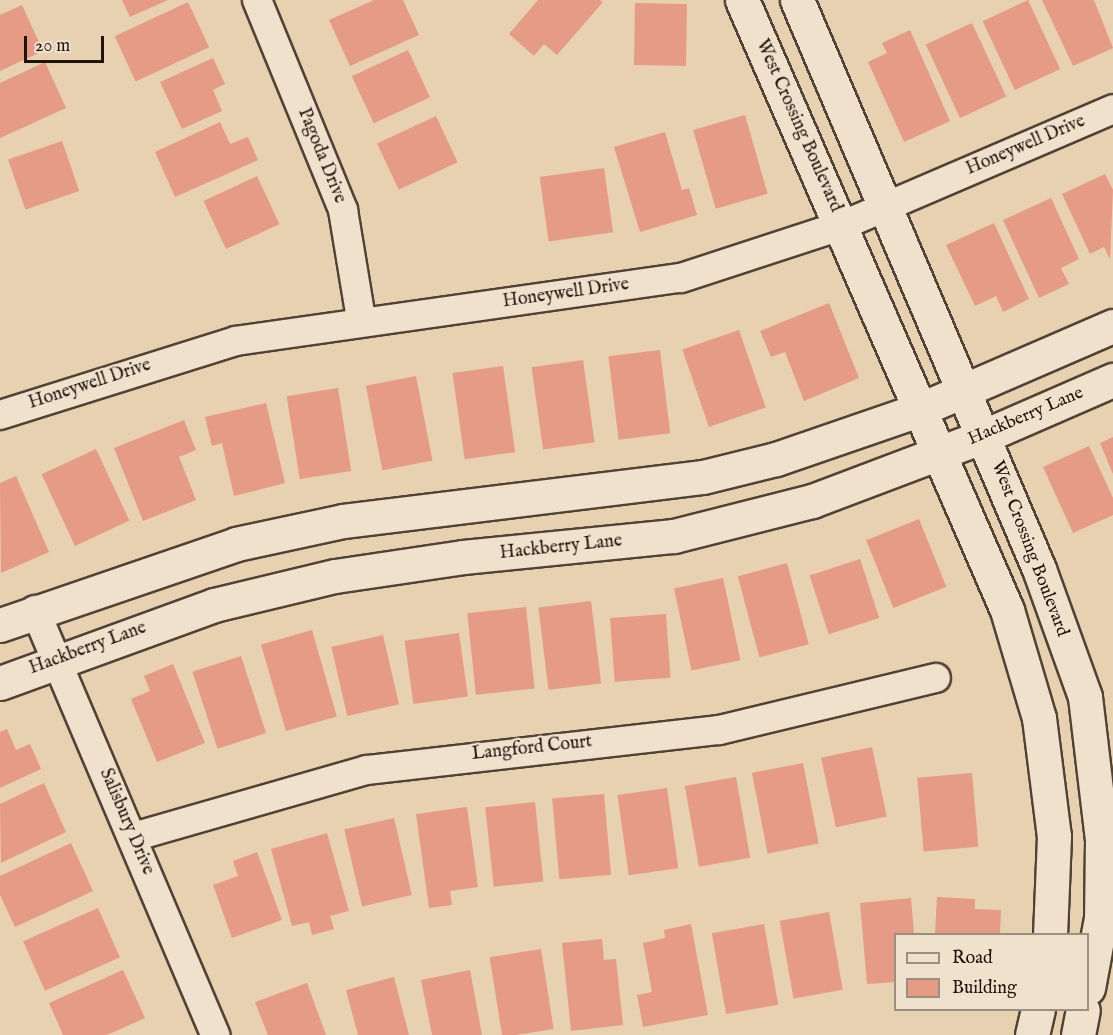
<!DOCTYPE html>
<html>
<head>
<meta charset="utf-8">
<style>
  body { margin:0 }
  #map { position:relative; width:1113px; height:1035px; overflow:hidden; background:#e7d1b0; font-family:"IM FELL English",serif }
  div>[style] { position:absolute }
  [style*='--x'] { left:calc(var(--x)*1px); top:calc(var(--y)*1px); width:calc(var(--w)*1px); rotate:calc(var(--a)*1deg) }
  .building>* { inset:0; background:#e59b86; transform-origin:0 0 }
  .roads { filter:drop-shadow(2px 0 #504335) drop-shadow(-2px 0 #504335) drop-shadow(0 2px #504335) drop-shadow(0 -2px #504335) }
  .street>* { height:28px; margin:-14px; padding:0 14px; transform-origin:14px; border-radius:14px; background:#efe1cc }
  .secondary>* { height:33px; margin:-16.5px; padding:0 16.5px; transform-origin:16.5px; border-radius:16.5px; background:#efe1cc }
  span { translate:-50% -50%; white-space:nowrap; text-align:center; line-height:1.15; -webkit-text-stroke:4.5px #efe1cc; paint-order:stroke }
  .street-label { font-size:18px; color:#1e140c }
  .legend { position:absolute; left:894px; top:933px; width:195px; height:78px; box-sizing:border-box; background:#efe1cc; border:2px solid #9b8f7f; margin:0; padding:8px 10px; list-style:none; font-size:18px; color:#1e140c }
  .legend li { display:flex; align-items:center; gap:12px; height:30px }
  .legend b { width:30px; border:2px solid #9b8f7f }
  .scale { position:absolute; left:24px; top:36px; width:80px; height:27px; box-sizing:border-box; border:3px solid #1e140c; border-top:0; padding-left:8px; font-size:18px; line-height:21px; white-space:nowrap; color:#1e140c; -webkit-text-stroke:4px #efe1cc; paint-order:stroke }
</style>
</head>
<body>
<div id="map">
  <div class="building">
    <i style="clip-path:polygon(122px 0,168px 0,130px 17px)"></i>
    <i style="clip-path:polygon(374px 0,403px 0,419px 35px,350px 66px,329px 20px)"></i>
    <i style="clip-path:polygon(538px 0,600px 0,603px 2px,557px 55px,544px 44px,534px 56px,509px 34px)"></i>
    <i style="left:1028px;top:0;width:76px;height:50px;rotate:65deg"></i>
    <i style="clip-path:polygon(1042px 0,1094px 0,1113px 48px,1073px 66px)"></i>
    <i style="left:188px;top:2px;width:50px;height:81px;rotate:65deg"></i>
    <i style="left:635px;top:3px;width:52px;height:62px;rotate:1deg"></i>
    <i style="clip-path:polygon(22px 5px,43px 51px,0 71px,0 15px)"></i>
    <i style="left:972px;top:23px;width:81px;height:51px;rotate:65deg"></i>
    <i style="clip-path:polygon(910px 30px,950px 121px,904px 142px,868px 62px,887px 53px,882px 43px)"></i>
    <i style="left:408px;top:50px;width:52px;height:62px;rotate:65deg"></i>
    <i style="clip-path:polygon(213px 58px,225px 84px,213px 90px,222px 111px,182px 129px,160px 82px)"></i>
    <i style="clip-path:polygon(45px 62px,66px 108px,0 138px,0 83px)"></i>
    <i style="left:745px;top:115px;width:82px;height:54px;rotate:74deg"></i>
    <i style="left:436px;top:116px;width:51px;height:65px;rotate:65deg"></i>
    <i style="clip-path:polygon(220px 122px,230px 144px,248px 137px,258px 160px,175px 197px,155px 152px)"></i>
    <i style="clip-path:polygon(665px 132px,682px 190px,689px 188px,697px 215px,640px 232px,614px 147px)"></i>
    <i style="left:62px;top:141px;width:53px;height:57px;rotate:71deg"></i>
    <i style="left:604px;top:168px;width:65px;height:65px;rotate:82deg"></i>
    <i style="clip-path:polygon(1105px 174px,1113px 190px,1110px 259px,1104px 247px,1090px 254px,1062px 194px)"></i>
    <i style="left:257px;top:176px;width:53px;height:59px;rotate:65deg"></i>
    <i style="clip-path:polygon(1051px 198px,1079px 259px,1061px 268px,1069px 284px,1039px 298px,1003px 220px)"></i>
    <i style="clip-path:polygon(994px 223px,1029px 299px,1003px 312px,996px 296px,975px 306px,946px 245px)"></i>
    <i style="clip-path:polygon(829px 303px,859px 378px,804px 401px,785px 352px,771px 357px,760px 331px)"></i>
    <i style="left:739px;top:330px;width:82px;height:60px;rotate:71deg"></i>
    <i style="left:660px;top:350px;width:84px;height:52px;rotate:83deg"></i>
    <i style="left:583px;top:360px;width:83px;height:52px;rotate:82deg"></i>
    <i style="left:503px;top:366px;width:87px;height:51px;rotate:82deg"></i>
    <i style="left:416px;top:376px;width:86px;height:51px;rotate:79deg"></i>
    <i style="left:338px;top:388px;width:84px;height:52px;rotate:81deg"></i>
    <i style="clip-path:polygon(266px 403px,285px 483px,234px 496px,222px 443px,212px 446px,205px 417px)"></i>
    <i style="clip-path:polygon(184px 420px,196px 450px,179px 457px,196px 500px,143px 521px,114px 448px)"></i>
    <i style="clip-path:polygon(1113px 437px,1113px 474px,1100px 443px)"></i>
    <i style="clip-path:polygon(1089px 446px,1113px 498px,1113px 515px,1073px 533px,1043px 467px)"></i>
    <i style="left:96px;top:449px;width:79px;height:60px;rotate:65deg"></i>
    <i style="clip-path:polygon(16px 476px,49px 552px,1px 573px,0 483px)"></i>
    <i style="left:919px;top:519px;width:73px;height:57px;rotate:68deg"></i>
    <i style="left:860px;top:559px;width:62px;height:53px;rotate:72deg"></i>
    <i style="left:787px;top:563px;width:84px;height:51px;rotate:75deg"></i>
    <i style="left:723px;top:578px;width:84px;height:50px;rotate:78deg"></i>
    <i style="left:591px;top:601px;width:83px;height:53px;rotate:83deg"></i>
    <i style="left:526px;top:607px;width:82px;height:59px;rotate:84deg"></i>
    <i style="left:666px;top:614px;width:64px;height:56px;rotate:86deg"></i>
    <i style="left:312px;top:630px;width:90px;height:53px;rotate:74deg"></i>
    <i style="left:459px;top:633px;width:64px;height:55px;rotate:82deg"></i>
    <i style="left:383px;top:635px;width:71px;height:53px;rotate:77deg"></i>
    <i style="left:241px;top:656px;width:81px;height:51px;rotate:72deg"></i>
    <i style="clip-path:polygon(173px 664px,205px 743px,157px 762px,131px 699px,150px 691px,144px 676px)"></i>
    <i style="clip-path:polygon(7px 729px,16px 750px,30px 744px,41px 769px,0 788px,0 732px)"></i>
    <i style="left:872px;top:747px;width:71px;height:52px;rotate:78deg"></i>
    <i style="left:803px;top:763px;width:82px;height:52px;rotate:79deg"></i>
    <i style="left:972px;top:773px;width:74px;height:55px;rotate:85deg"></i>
    <i style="left:736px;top:777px;width:82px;height:52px;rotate:80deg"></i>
    <i style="clip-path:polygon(44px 783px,66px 832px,1px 863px,0 804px)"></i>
    <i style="left:667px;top:788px;width:81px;height:50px;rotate:82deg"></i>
    <i style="left:604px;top:794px;width:81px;height:52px;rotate:85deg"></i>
    <i style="left:535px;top:802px;width:80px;height:50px;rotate:84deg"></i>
    <i style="clip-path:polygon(467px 807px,478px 887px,450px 891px,452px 905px,429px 908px,416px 814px)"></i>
    <i style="left:394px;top:818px;width:79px;height:51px;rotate:77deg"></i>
    <i style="clip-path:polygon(327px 833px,349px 911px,330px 916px,334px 929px,312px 935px,309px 922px,292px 926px,271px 849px)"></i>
    <i style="clip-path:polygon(71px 843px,93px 891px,15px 927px,0 895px,0 876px)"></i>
    <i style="clip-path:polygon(257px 852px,282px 920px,232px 938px,213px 885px,238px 876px,233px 861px)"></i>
    <i style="clip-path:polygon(937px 897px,975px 899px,975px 909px,1001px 910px,1000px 934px,935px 934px)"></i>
    <i style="clip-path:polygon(911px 898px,914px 934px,896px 934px,896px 982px,867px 984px,860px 903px)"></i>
    <i style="left:98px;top:908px;width:54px;height:82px;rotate:66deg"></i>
    <i style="left:829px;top:912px;width:79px;height:50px;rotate:80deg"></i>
    <i style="clip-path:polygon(691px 924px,708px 1015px,643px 1027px,637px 995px,652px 992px,643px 943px,665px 938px,664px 930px)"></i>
    <i style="left:764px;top:924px;width:82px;height:53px;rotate:80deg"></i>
    <i style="clip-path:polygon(602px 939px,604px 960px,616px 959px,623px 1025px,571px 1031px,562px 943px)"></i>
    <i style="left:541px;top:949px;width:81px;height:52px;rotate:81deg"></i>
    <i style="clip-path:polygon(123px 970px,145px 1018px,107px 1035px,63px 1035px,49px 1003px)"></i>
    <i style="clip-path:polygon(470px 970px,482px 1035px,432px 1035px,421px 980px)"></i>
    <i style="clip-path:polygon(394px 977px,409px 1035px,358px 1035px,346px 990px)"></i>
    <i style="clip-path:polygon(307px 983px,326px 1035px,268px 1035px,255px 1002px)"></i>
  </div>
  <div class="roads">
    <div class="street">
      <i style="--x:257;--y:0;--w:227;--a:67.7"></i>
      <i style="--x:343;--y:210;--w:110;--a:80.6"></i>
      <i style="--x:0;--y:415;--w:247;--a:-17.4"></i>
      <i style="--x:236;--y:341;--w:449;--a:-8.1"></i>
      <i style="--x:681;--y:278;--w:170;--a:-18.1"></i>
      <i style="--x:843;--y:225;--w:294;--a:-23.2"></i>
      <i style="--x:35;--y:610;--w:462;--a:67"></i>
      <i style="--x:133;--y:837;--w:243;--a:-16"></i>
      <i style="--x:367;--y:770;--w:354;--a:-6.5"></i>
      <i style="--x:719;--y:730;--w:223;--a:-13.5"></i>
    </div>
    <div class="secondary">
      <i style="--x:742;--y:0;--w:665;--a:66.52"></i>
      <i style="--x:1007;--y:610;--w:113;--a:73.5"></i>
      <i style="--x:1039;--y:718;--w:119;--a:82.8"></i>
      <i style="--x:1054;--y:836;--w:98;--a:92.3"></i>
      <i style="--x:797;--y:0;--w:618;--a:66.96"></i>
      <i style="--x:1039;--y:569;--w:136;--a:70.2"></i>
      <i style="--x:1085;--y:697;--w:144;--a:83.2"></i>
      <i style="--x:1102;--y:840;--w:78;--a:90.7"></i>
      <i style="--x:1101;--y:918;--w:71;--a:100.5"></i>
      <i style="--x:0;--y:625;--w:250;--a:-18.9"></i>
      <i style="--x:236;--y:544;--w:109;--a:-12.1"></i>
      <i style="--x:343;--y:521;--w:363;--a:-7"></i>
      <i style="--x:703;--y:477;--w:75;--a:-13.9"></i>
      <i style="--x:776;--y:459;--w:153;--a:-19"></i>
      <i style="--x:921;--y:409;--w:209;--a:-23.4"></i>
      <i style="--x:0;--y:683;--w:228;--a:-20"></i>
      <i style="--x:214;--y:605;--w:124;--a:-13.5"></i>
      <i style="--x:335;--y:576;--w:129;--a:-8.4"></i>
      <i style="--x:463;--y:557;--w:212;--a:-5.7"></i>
      <i style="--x:674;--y:536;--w:142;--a:-14.2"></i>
      <i style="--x:812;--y:501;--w:184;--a:-20.7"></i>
      <i style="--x:984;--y:436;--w:141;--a:-23.5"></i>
      <i style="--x:1032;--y:1035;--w:26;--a:-77"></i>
      <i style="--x:1078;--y:1035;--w:25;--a:-79"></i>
    </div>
  </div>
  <div class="street-label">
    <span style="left:798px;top:126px;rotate:66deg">West Crossing Boulevard</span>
    <span style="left:1026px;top:146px;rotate:-23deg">Honeywell Drive</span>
    <span style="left:321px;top:156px;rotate:68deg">Pagoda Drive</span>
    <span style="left:566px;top:294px;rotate:-8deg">Honeywell Drive</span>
    <span style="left:90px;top:385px;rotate:-18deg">Honeywell Drive</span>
    <span style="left:1026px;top:417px;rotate:-23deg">Hackberry Lane</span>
    <span style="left:561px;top:548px;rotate:-6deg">Hackberry Lane</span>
    <span style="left:1029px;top:549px;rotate:69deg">West Crossing Boulevard</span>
    <span style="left:88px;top:649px;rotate:-20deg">Hackberry Lane</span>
    <span style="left:532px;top:749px;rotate:-6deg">Langford Court</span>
    <span style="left:126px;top:822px;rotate:67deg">Salisbury Drive</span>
  </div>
  <ul class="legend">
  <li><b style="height:8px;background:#efe1cc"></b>Road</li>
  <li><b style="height:16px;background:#e59b86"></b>Building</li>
  </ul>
  <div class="scale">20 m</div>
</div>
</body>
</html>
